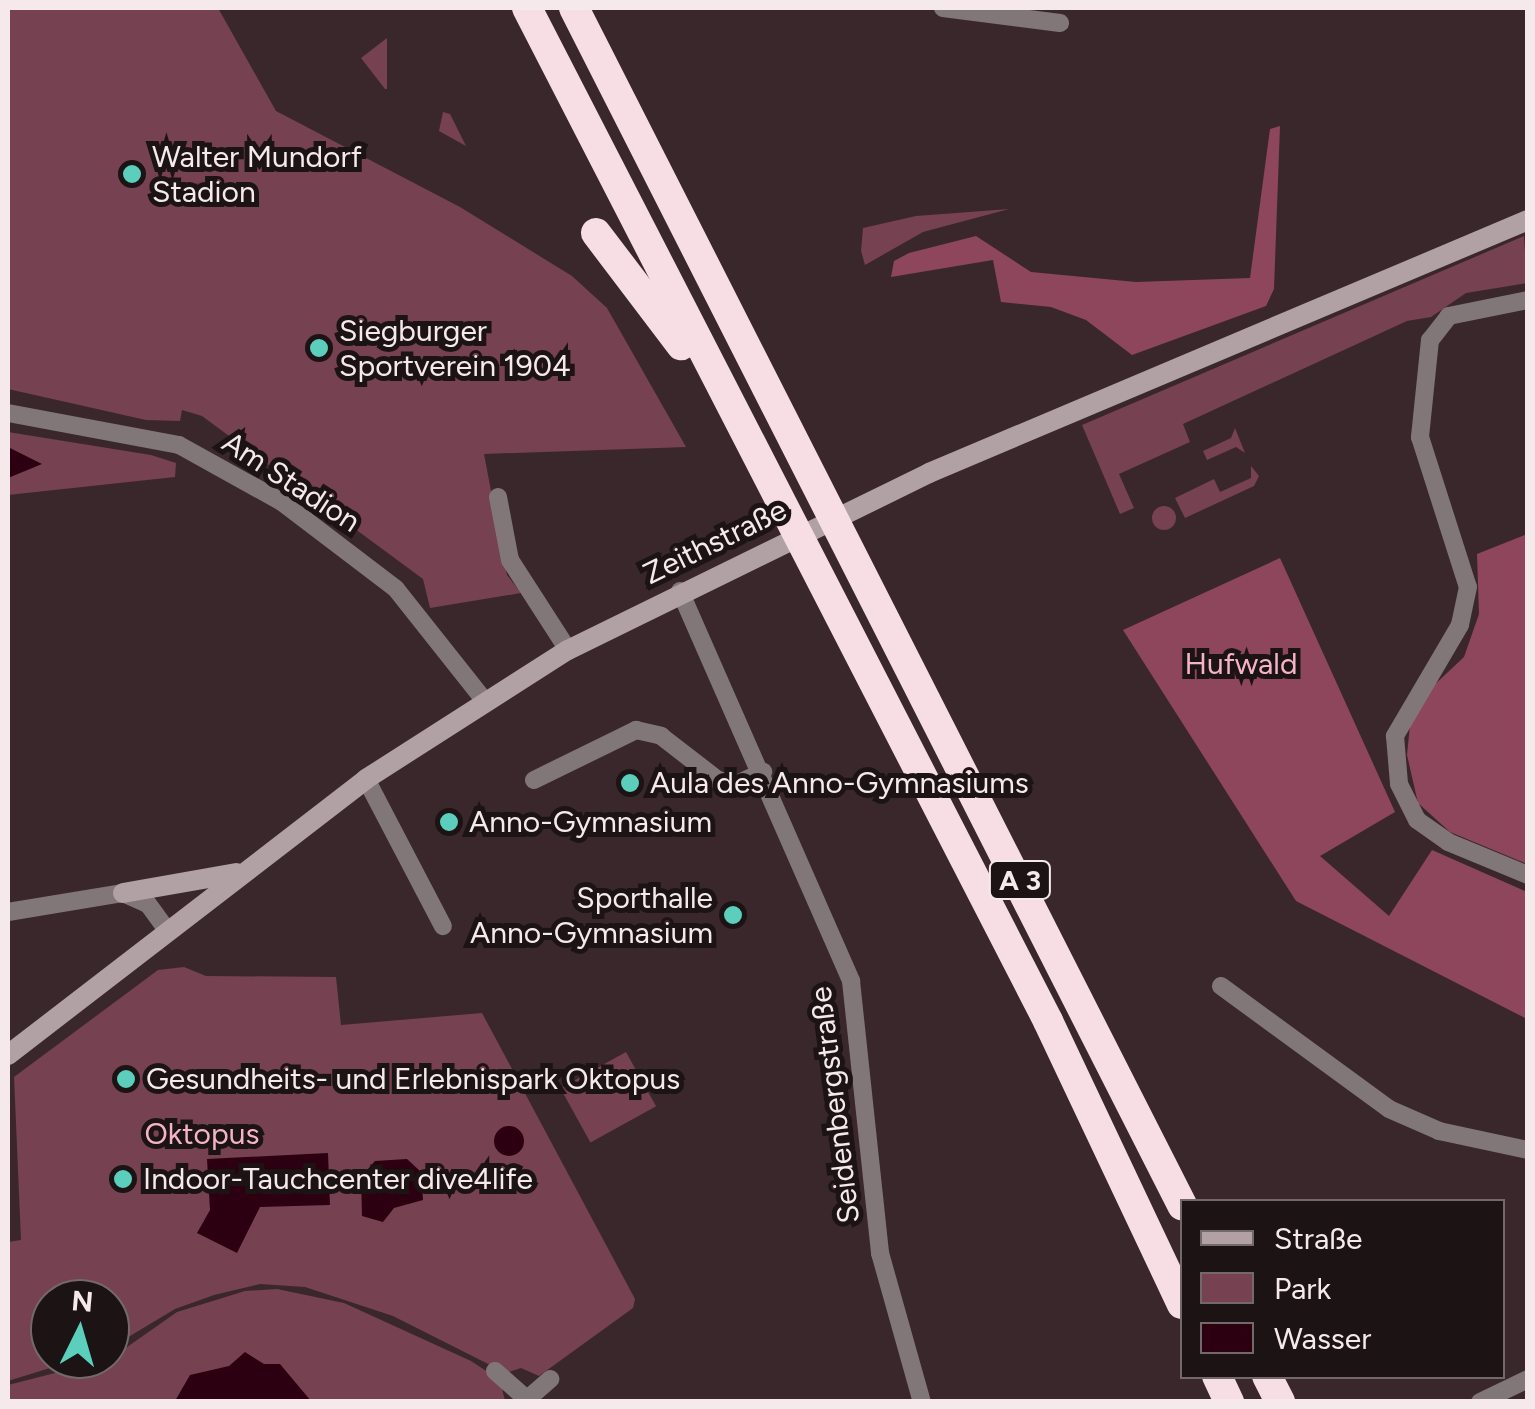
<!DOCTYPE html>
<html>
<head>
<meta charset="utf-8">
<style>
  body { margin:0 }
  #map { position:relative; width:1535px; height:1409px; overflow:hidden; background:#3a272c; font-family:Figtree,sans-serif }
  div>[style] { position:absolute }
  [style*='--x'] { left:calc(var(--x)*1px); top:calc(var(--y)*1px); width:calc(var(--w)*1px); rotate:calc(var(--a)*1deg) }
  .green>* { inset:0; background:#764150; transform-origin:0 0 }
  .round { border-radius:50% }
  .forest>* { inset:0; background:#8e465d }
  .water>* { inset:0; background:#2c0010 }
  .street>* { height:18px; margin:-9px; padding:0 9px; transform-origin:9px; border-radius:9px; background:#817779 }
  .secondary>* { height:20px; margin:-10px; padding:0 10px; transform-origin:10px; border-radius:10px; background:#b1a1a4 }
  .highway>* { height:30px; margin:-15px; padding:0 15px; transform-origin:15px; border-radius:15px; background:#f7dee4 }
  .dots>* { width:28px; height:28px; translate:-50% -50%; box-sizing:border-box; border:5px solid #1c1315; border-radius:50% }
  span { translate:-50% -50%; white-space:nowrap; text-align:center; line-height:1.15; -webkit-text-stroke:10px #1c1315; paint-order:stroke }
  .shield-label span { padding:2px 8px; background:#1c1315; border:2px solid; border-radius:8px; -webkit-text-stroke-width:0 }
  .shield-label { font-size:28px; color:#f6e9ec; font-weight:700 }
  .poi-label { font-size:30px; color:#f6e9ec }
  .left { translate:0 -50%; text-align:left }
  .right { translate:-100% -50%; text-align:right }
  .street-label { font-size:30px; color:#f6e9ec }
  .park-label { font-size:30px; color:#f5b4c5 }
  .frame { position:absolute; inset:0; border:10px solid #f6e9ec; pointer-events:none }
  .legend { position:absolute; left:1180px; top:1199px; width:325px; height:180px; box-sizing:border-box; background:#1c1315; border:2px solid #73696b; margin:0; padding:12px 18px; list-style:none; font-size:30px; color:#f6e9ec }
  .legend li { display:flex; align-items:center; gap:20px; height:50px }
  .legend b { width:50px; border:2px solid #73696b }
  .north { position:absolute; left:30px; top:1279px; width:100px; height:100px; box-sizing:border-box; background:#1c1315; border:2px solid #73696b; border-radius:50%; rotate:5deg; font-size:28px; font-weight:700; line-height:40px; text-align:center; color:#f6e9ec }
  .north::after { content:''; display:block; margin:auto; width:35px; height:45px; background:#5bcebc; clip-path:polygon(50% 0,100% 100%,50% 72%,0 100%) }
</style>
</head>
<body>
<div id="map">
  <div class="green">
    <i style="clip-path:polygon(8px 8px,218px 8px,276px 111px,460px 207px,572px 276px,607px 308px,686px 447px,484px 454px,507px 575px,521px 593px,430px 608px,423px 579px,202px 416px,182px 410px,180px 421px,146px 420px,8px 389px)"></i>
    <i style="clip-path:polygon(387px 38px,387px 89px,385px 89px,361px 58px)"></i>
    <i style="clip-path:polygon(443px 112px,450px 114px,466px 146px,439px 131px)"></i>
    <i style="clip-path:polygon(1009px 209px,923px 232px,865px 265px,861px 251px,863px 228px,916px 216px)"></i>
    <i style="clip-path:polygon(1524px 236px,1527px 283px,1466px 293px,1431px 317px,1407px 321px,1183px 424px,1190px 442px,1119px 474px,1134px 508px,1120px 514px,1082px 425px)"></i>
    <i style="clip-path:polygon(1235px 428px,1245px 453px,1236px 447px,1207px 460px,1203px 451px,1231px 438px)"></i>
    <i style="clip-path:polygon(8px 432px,151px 455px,176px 463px,175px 477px,8px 495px)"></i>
    <i style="clip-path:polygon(1251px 466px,1259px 476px,1254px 486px,1185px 518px,1175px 498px,1214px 479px,1220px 492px,1251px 478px)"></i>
    <i class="round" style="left:1152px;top:506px;width:24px;height:24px"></i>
    <i style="clip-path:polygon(184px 967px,206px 976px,336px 977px,341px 1025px,482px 1013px,635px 1299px,633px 1308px,539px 1376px,521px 1368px,506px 1373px,393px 1316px,305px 1287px,260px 1284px,214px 1295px,175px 1309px,110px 1348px,110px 1299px,50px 1299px,50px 1359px,79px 1359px,8px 1381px,8px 1242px,21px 1240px,14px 1077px,158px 970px)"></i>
    <i style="left:626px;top:1052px;width:62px;height:75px;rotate:61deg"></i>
    <i style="clip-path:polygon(277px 1289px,344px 1303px,471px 1361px,500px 1380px,505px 1401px,8px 1402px,8px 1385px,110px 1359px,177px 1312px,245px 1291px)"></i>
  </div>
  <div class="forest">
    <i style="clip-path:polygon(1280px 126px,1274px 289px,1266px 306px,1132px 355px,1086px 320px,1051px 307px,1001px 302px,993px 260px,891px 277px,894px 261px,909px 253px,976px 236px,1031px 272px,1136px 282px,1250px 278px,1270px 129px)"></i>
    <i style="clip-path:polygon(1527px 534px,1527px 864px,1450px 832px,1418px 803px,1407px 755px,1410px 725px,1430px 689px,1464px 657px,1479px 614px,1477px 554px)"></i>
    <i style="clip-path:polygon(1280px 558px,1395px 812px,1320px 856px,1389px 916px,1432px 850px,1527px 892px,1527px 1019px,1296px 901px,1123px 630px)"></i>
  </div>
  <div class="water">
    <i style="clip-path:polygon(8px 447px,42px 464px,8px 478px)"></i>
    <i class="round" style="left:494px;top:1126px;width:30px;height:30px"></i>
    <i style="clip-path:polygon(328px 1153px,330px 1205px,260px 1207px,237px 1253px,197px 1233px,210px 1210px,207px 1159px)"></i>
    <i style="clip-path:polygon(407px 1159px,421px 1172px,423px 1200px,394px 1208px,383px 1222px,362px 1216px,361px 1177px,375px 1161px)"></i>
    <i style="clip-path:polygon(245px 1352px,264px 1364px,280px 1364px,311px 1401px,175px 1401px,190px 1375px,229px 1366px)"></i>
  </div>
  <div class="street">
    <i style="--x:943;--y:8;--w:118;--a:7.3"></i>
    <i style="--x:1528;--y:300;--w:81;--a:168.6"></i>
    <i style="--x:1449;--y:316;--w:31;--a:128"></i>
    <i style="--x:1430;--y:340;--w:98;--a:95.9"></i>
    <i style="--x:1420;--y:437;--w:157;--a:72.3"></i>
    <i style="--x:1468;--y:587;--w:39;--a:102"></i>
    <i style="--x:1460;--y:625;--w:129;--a:120.4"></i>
    <i style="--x:1395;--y:736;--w:48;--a:85.2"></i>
    <i style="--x:1399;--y:784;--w:40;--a:63.4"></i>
    <i style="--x:1417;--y:820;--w:38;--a:35"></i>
    <i style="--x:1448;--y:842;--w:87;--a:22.4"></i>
    <i style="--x:8;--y:413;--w:174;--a:10.6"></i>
    <i style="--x:179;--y:445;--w:118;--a:29"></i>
    <i style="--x:282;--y:502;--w:143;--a:37.3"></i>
    <i style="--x:396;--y:589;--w:142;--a:51.6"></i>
    <i style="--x:498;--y:497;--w:64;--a:79.2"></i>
    <i style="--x:510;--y:560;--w:107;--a:57.2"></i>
    <i style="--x:680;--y:591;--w:426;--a:66.3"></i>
    <i style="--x:851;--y:981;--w:274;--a:83.9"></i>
    <i style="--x:880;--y:1253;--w:155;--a:74.3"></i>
    <i style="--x:366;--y:779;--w:166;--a:62.4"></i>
    <i style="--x:534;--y:780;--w:114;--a:-26.1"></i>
    <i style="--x:636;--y:730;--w:26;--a:13"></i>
    <i style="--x:661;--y:736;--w:72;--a:37.7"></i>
    <i style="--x:718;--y:780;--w:19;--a:12"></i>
    <i style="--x:737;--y:784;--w:29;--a:-25"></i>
    <i style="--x:8;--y:912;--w:117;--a:-9.4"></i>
    <i style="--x:123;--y:893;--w:27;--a:24"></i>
    <i style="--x:148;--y:904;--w:34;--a:54"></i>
    <i style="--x:1221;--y:986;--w:208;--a:36.2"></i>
    <i style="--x:1389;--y:1109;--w:55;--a:23.7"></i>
    <i style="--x:1439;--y:1131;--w:91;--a:12.1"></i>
    <i style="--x:495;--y:1371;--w:47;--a:41.5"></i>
    <i style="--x:524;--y:1402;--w:35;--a:-41"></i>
    <i style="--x:1480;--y:1402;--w:53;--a:-25.6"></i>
  </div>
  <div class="secondary">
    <i style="--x:123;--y:893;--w:115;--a:-10"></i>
    <i style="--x:8;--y:1055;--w:452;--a:-37.6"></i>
    <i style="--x:366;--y:779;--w:240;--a:-32.6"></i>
    <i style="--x:568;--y:650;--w:402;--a:-26.1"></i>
    <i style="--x:929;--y:473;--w:650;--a:-22.9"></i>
  </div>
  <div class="highway">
    <i style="--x:527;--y:8;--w:1139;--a:62.78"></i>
    <i style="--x:1048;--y:1021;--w:313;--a:64.7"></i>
    <i style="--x:574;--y:8;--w:1343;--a:63.07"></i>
    <i style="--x:596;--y:233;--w:141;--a:52.8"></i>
    <i style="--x:1217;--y:1376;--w:29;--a:65"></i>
    <i style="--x:1267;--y:1376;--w:29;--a:63"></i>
  </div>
  <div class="dots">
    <i style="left:132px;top:174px;background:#5bcebc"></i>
    <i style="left:319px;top:348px;background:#5bcebc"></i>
    <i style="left:630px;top:783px;background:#5bcebc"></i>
    <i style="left:449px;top:822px;background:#5bcebc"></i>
    <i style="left:733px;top:915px;background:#5bcebc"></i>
    <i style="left:126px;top:1079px;background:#5bcebc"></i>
    <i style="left:123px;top:1179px;background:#5bcebc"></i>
  </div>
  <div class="shield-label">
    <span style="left:1020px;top:880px">A 3</span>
  </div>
  <div class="poi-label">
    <span class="left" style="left:152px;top:174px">Walter Mundorf<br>Stadion</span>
    <span class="left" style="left:339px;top:348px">Siegburger<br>Sportverein 1904</span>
    <span class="left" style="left:650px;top:783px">Aula des Anno-Gymnasiums</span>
    <span class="left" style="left:469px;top:822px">Anno-Gymnasium</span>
    <span class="right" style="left:713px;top:915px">Sporthalle<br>Anno-Gymnasium</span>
    <span class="left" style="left:146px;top:1079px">Gesundheits- und Erlebnispark Oktopus</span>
    <span class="left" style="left:143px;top:1179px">Indoor-Tauchcenter dive4life</span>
  </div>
  <div class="street-label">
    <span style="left:291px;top:482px;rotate:33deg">Am Stadion</span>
    <span style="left:715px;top:542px;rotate:-26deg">Zeithstraße</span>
    <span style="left:835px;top:1105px;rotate:-97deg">Seidenbergstraße</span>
  </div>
  <div class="park-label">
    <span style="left:1241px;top:664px">Hufwald</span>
    <span style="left:202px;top:1134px">Oktopus</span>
  </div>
  <div class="frame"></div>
  <ul class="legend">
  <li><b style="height:12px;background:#b1a1a4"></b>Straße</li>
  <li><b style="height:28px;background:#764150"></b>Park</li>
  <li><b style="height:28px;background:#2c0010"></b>Wasser</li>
  </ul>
  <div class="north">N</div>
</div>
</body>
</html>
